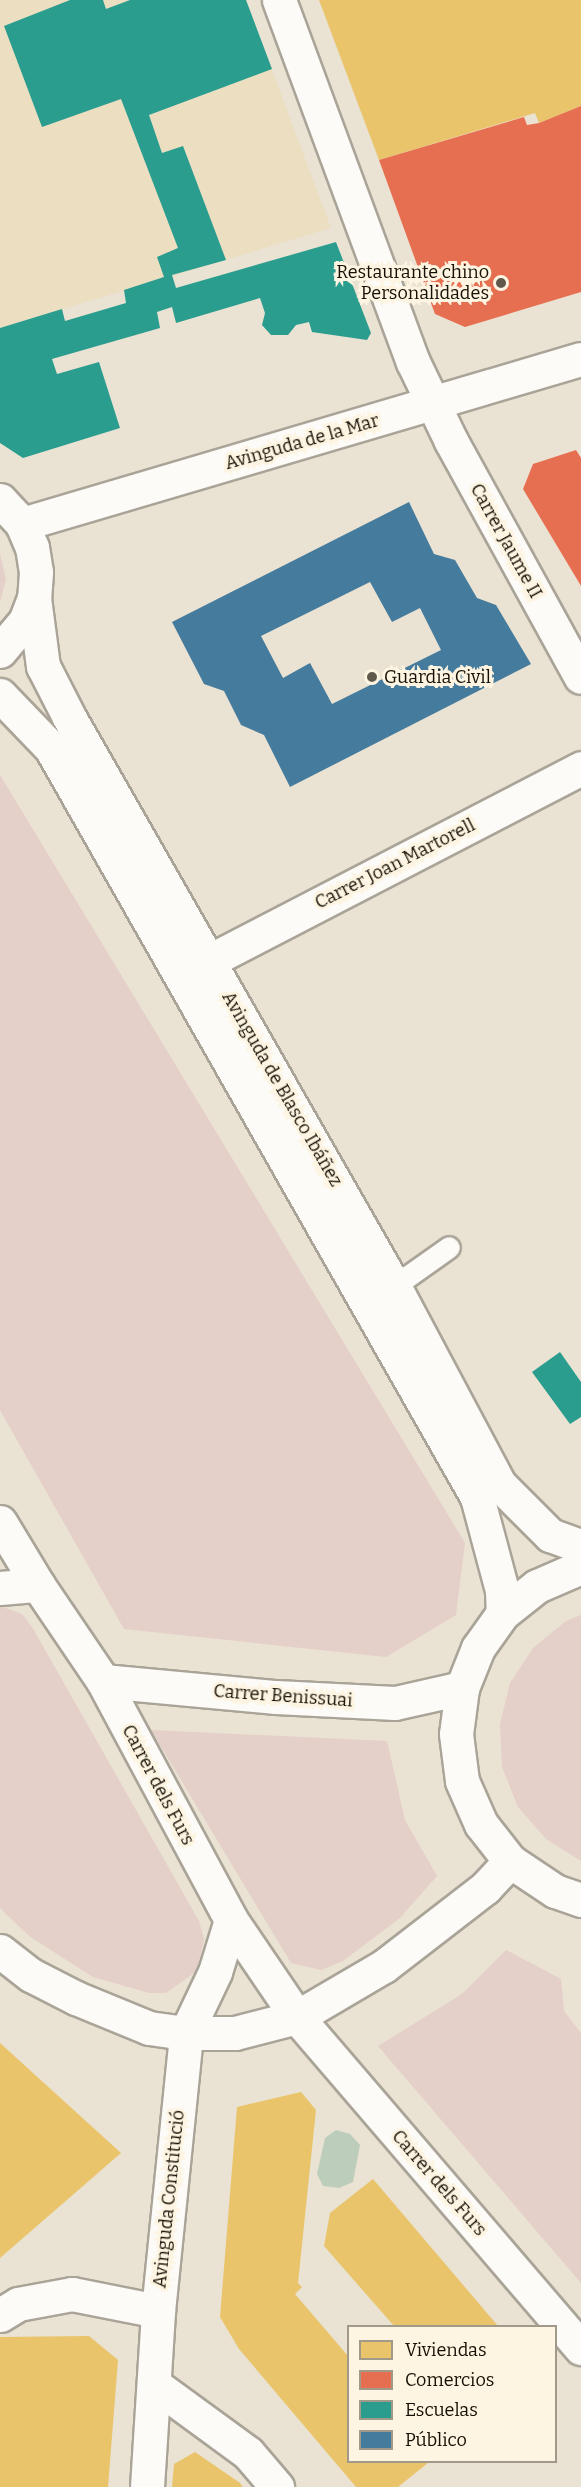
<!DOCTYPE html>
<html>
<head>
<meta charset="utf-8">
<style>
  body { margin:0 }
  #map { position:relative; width:581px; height:2487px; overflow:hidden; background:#eae2d2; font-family:Bitter,serif }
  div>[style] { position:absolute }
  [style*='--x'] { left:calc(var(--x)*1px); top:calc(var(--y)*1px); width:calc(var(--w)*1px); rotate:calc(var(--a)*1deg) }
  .built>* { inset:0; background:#ebdec1 }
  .green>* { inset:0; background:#e5cfc9 }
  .water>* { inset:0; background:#bccdbb }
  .homes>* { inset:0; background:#e9c46a }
  .shops>* { inset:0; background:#e76f51 }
  .schools>* { inset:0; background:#2a9d8f }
  .public>* { inset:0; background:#457b9d }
  .roads { filter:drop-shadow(2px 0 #aaa498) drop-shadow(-2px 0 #aaa498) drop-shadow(0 2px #aaa498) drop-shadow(0 -2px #aaa498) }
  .service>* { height:21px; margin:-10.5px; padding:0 10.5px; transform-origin:10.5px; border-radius:10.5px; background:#fcfbf8 }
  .minor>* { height:33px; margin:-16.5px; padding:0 16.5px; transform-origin:16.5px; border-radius:16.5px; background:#fcfbf8 }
  .secondary>* { height:33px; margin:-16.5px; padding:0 16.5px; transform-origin:16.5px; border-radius:16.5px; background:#fcfbf8 }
  .dots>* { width:16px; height:16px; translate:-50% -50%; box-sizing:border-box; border:3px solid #fdf4e1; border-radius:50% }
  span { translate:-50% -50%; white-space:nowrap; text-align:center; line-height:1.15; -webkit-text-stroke:6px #fdf4e1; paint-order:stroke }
  .poi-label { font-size:18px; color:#161106 }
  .right { translate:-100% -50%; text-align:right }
  .left { translate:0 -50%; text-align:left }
  .street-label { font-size:18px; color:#161106 }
  .legend { position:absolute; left:347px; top:2325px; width:210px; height:138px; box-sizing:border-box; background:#fdf4e1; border:2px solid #a19989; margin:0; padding:8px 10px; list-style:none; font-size:18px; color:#161106 }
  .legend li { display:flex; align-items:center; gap:12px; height:30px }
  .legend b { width:30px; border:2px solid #a19989 }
</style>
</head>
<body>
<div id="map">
  <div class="built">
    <i style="clip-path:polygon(0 0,246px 0,331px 228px,0 328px)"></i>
  </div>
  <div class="green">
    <i style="clip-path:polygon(0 554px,6px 579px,0 602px)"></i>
    <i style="clip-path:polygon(0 775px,465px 1543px,456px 1615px,386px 1657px,124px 1629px,0 1410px)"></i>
    <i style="clip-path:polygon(0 1606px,22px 1614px,32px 1627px,199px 1921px,204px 1939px,197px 1971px,166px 1993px,149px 1993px,93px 1977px,29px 1936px,0 1908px)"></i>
    <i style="clip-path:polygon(581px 1615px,581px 1861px,546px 1839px,518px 1807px,502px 1767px,500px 1724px,510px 1683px,533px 1648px,566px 1621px)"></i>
    <i style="clip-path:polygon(151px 1730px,387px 1741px,405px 1820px,437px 1876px,400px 1918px,343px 1961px,321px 1970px,291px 1963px)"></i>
    <i style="clip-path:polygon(506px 1950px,561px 1979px,564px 2011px,581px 2033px,581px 2283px,378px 2046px,462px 1994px)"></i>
  </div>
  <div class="water">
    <i style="clip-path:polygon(336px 2130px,350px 2134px,360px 2145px,353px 2182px,339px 2188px,323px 2186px,317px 2174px,325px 2138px)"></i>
  </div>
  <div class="homes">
    <i style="clip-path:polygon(319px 0,581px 0,581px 106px,539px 123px,535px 113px,379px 160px)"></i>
    <i style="clip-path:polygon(0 2043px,121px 2153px,0 2258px)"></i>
    <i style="clip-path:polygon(301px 2092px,316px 2110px,298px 2283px,302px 2287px,295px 2294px,348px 2356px,348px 2462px,429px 2462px,398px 2487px,356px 2487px,239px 2349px,220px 2317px,237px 2107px)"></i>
    <i style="clip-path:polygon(373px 2179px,498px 2326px,394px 2326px,324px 2246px,330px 2213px)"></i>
    <i style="clip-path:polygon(89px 2336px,118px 2360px,108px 2487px,0 2487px,0 2337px)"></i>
    <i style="clip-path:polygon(195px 2452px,240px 2483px,243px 2487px,172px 2487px,174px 2464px)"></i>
  </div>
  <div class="shops">
    <i style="clip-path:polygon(581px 106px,581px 292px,465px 327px,435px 314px,379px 160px,524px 117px,527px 125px,539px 123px)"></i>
    <i style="clip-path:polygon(576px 450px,581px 458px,581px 586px,523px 489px,533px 464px)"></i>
  </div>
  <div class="schools">
    <i style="clip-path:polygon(70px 0,103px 0,106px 9px,130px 0,246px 0,272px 69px,149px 115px,162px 153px,183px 146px,226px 260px,172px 275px,176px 288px,336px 242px,371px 333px,367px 340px,312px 332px,309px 322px,296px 325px,288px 335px,271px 335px,262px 325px,265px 313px,260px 298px,176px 323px,172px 307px,157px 312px,160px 328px,52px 359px,57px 374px,99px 362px,120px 428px,23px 458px,0 443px,0 328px,62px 309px,65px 321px,126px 303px,124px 290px,164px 277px,157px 257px,178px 248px,121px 99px,42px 127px,4px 26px)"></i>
    <i style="clip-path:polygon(560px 1352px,581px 1382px,581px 1417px,570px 1424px,532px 1372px)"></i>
  </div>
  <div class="public">
    <i style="clip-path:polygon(evenodd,409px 502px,434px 554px,455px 560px,477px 598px,496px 605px,531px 664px,290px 787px,264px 735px,241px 725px,224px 691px,204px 684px,172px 622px,409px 502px,370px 582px,392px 622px,420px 608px,441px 650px,332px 704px,310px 663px,283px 678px,261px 636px,370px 582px)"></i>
  </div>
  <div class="roads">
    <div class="service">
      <i style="--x:394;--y:1286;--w:67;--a:-35.3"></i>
    </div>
    <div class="minor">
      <i style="--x:279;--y:0;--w:386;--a:69.7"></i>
      <i style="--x:413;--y:362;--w:88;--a:64.3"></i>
      <i style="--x:451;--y:441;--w:269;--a:61.2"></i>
      <i style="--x:22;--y:524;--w:583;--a:-16.45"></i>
      <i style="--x:209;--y:961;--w:419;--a:-27.4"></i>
      <i style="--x:0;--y:1522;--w:74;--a:58.9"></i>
      <i style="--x:0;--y:1588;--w:38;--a:-5"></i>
      <i style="--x:38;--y:1585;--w:116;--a:55.9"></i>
      <i style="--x:103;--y:1681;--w:271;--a:61.8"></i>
      <i style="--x:231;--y:1920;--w:117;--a:55.8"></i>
      <i style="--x:297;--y:2017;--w:436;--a:49.4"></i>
      <i style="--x:103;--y:1681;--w:174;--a:5.3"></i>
      <i style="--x:276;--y:1697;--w:119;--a:2.9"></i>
      <i style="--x:395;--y:1703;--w:69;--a:-12.6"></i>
      <i style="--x:0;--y:1951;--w:39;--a:38"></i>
      <i style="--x:31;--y:1975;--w:51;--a:27.1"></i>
      <i style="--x:76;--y:1998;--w:79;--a:22.3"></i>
      <i style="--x:149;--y:2028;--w:37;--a:8"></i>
      <i style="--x:186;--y:2033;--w:49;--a:0"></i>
      <i style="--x:235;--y:2033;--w:64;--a:-14.5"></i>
      <i style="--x:297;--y:2017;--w:101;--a:-30.4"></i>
      <i style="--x:384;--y:1966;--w:128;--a:-37.7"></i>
      <i style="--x:485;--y:1888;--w:37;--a:-47"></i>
      <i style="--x:0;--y:2315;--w:21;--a:-31"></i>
      <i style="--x:18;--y:2304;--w:55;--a:-10.5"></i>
      <i style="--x:72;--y:2294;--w:88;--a:11.2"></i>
      <i style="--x:155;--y:2385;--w:115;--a:36.2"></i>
      <i style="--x:248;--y:2453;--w:45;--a:49.5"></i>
      <i style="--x:147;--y:2487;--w:176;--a:-86.4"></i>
      <i style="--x:158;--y:2311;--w:279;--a:-84.2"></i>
      <i style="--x:186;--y:2033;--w:68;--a:-64.6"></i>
      <i style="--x:215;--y:1972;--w:54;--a:-72.9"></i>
    </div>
    <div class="secondary">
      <i style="--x:0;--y:500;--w:33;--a:47"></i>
      <i style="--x:22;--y:524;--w:25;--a:67"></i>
      <i style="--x:32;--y:547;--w:25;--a:81"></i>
      <i style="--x:36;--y:572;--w:26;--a:94"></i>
      <i style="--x:34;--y:598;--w:25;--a:111"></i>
      <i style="--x:25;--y:621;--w:39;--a:130"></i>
      <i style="--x:34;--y:598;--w:69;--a:82.5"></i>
      <i style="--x:43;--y:666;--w:57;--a:63"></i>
      <i style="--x:69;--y:717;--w:655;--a:60.27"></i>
      <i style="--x:394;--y:1286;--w:225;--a:62"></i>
      <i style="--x:500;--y:1485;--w:71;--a:45"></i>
      <i style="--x:550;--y:1535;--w:33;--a:20"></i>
      <i style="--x:0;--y:695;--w:74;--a:46.1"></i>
      <i style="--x:51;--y:748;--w:862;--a:60.37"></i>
      <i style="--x:477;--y:1497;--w:96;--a:75"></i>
      <i style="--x:502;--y:1590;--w:23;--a:88"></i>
      <i style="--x:581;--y:1567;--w:48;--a:156.6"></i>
      <i style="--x:537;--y:1586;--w:43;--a:141.5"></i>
      <i style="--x:503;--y:1613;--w:43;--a:125.5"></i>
      <i style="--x:478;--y:1648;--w:43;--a:111.8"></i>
      <i style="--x:462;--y:1688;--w:46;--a:97.4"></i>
      <i style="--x:456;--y:1734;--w:47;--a:82.7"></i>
      <i style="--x:462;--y:1781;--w:47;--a:66.2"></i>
      <i style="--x:481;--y:1824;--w:47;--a:51.9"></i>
      <i style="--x:510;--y:1861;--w:54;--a:33.7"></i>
      <i style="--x:555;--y:1891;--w:28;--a:19"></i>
    </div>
  </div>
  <div class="dots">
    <i style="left:501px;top:283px;background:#605a4d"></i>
    <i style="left:372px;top:677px;background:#605a4d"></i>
  </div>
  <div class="poi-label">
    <span class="right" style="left:489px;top:283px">Restaurante chino<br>Personalidades</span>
    <span class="left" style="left:384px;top:677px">Guardia Civil</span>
  </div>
  <div class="street-label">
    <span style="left:302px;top:442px;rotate:-16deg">Avinguda de la Mar</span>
    <span style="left:506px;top:541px;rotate:61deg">Carrer Jaume II</span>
    <span style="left:395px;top:864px;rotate:-27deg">Carrer Joan Martorell</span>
    <span style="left:282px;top:1089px;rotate:60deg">Avinguda de Blasco Ibáñez</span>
    <span style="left:283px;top:1696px;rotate:4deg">Carrer Benissuai</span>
    <span style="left:158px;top:1785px;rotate:62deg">Carrer dels Furs</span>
    <span style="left:439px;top:2183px;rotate:49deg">Carrer dels Furs</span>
    <span style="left:169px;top:2199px;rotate:-84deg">Avinguda Constitució</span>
  </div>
  <ul class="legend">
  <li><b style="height:16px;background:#e9c46a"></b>Viviendas</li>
  <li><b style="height:16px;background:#e76f51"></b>Comercios</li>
  <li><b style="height:16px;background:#2a9d8f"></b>Escuelas</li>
  <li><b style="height:16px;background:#457b9d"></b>Público</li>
  </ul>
</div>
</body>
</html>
